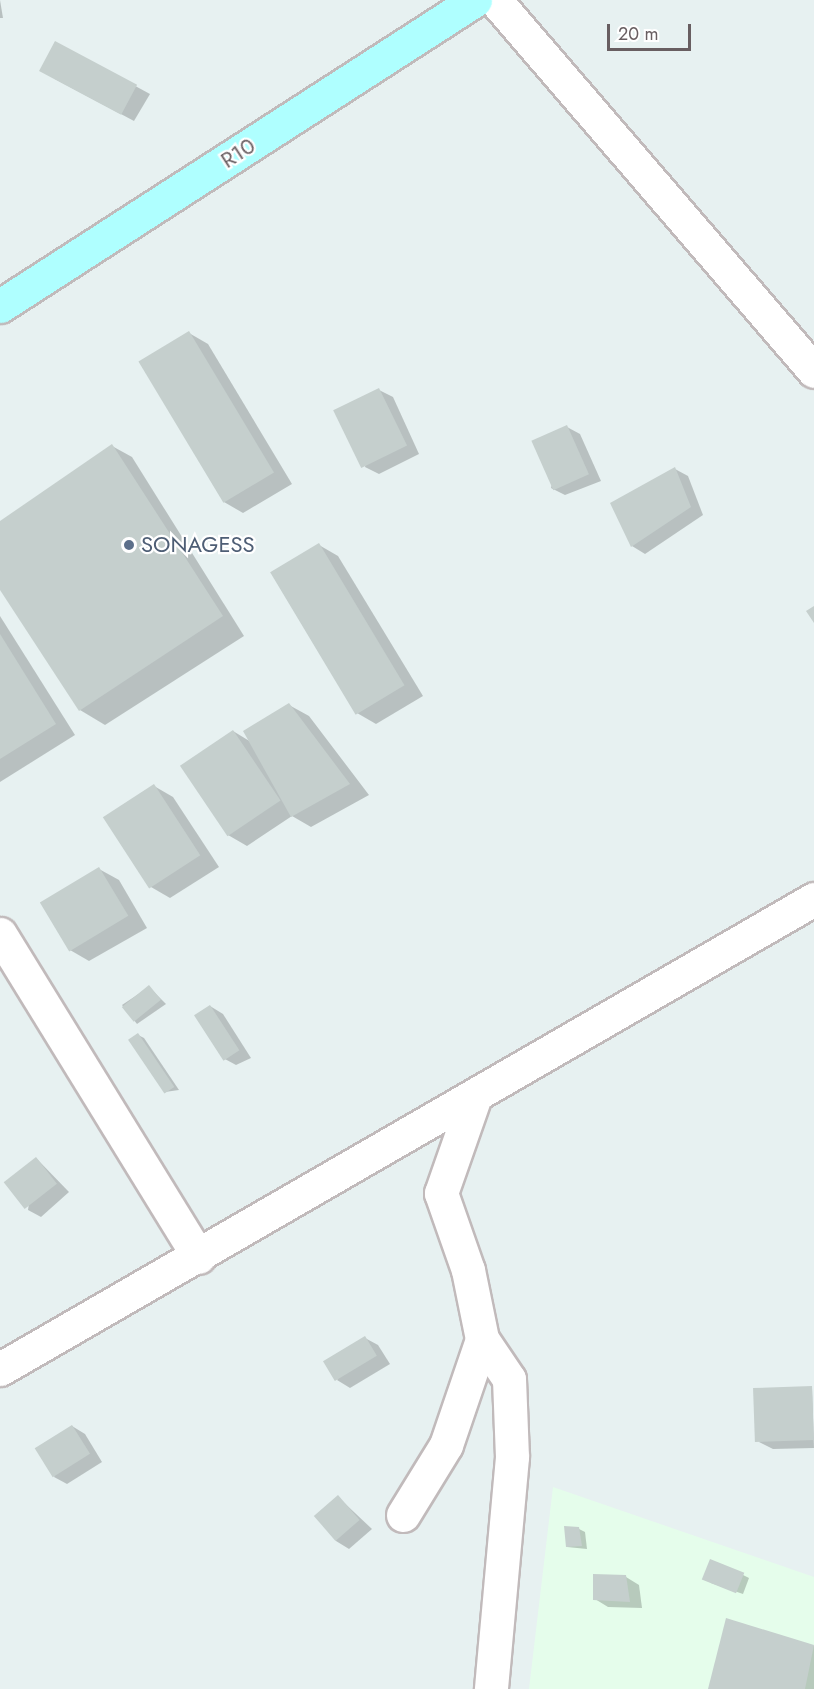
<!DOCTYPE html>
<html>
<head>
<meta charset="utf-8">
<style>
  body { margin:0 }
  #map { position:relative; width:814px; height:1689px; overflow:hidden; background:#e7f1f1; font-family:Jost,sans-serif }
  div>[style] { position:absolute }
  [style*='--x'] { left:calc(var(--x)*1px); top:calc(var(--y)*1px); width:calc(var(--w)*1px); rotate:calc(var(--a)*1deg) }
  .medical>* { inset:0; background:#e5fdeb }
  .shadow>* { inset:0; background:#0003 }
  .building>* { inset:0; background:#c5cfcd; transform-origin:0 0 }
  .roads { filter:drop-shadow(2px 0 #c1babb) drop-shadow(-2px 0 #c1babb) drop-shadow(0 2px #c1babb) drop-shadow(0 -2px #c1babb) }
  .minor>* { height:33px; margin:-16.5px; padding:0 16.5px; transform-origin:16.5px; border-radius:16.5px; background:#fff }
  .major>* { height:33px; margin:-16.5px; padding:0 16.5px; transform-origin:16.5px; border-radius:16.5px; background:#afffff }
  .dots>* { width:16px; height:16px; translate:-50% -50%; box-sizing:border-box; border:3px solid #fff; border-radius:50% }
  span { translate:-50% -50%; white-space:nowrap; text-align:center; line-height:1.15; -webkit-text-stroke:4.5px #fff; paint-order:stroke }
  .street-label { font-size:22px; color:#685e61 }
  .service-label { font-size:22px; color:#4e5e75 }
  .left { translate:0 -50%; text-align:left }
  .scale { position:absolute; left:607px; top:24px; width:84px; height:27px; box-sizing:border-box; border:3px solid #685e61; border-top:0; padding-left:8px; font-size:18px; line-height:21px; white-space:nowrap; color:#685e61; -webkit-text-stroke:4px #fff; paint-order:stroke }
</style>
</head>
<body>
<div id="map">
  <div class="medical">
    <i style="clip-path:polygon(553px 1487px,814px 1577px,814px 1689px,529px 1689px)"></i>
  </div>
  <div class="shadow">
    <i style="clip-path:polygon(0 0,3px 18px,0 18px)"></i>
    <i style="clip-path:polygon(56px 43px,150px 94px,134px 121px,55px 79px)"></i>
    <i style="clip-path:polygon(189px 333px,208px 344px,292px 484px,243px 513px,224px 502px)"></i>
    <i style="clip-path:polygon(379px 390px,393px 397px,419px 454px,379px 474px,365px 467px)"></i>
    <i style="clip-path:polygon(567px 427px,580px 434px,601px 481px,565px 495px,551px 488px)"></i>
    <i style="clip-path:polygon(112px 446px,132px 457px,244px 636px,105px 725px,80px 710px,0 587px,0 523px)"></i>
    <i style="clip-path:polygon(675px 469px,688px 476px,703px 515px,645px 554px,632px 546px)"></i>
    <i style="clip-path:polygon(319px 545px,338px 556px,423px 696px,376px 724px,357px 713px)"></i>
    <i style="clip-path:polygon(0 616px,75px 735px,0 782px)"></i>
    <i style="clip-path:polygon(289px 705px,309px 716px,369px 795px,311px 827px,292px 816px,247px 846px,228px 835px,233px 731px,251px 742px)"></i>
    <i style="clip-path:polygon(154px 786px,173px 797px,219px 867px,170px 898px,151px 887px)"></i>
    <i style="clip-path:polygon(99px 869px,119px 880px,147px 928px,89px 961px,70px 950px)"></i>
    <i style="clip-path:polygon(149px 987px,166px 1004px,137px 1024px,122px 1005px)"></i>
    <i style="clip-path:polygon(210px 1006px,223px 1014px,251px 1058px,236px 1065px,223px 1058px)"></i>
    <i style="clip-path:polygon(138px 1035px,144px 1038px,179px 1090px,165px 1092px)"></i>
    <i style="clip-path:polygon(36px 1158px,69px 1192px,41px 1217px,28px 1210px)"></i>
    <i style="clip-path:polygon(365px 1338px,378px 1345px,390px 1364px,350px 1388px,337px 1380px)"></i>
    <i style="clip-path:polygon(812px 1388px,814px 1448px,773px 1449px,759px 1442px)"></i>
    <i style="clip-path:polygon(72px 1426px,85px 1434px,102px 1462px,67px 1484px,54px 1477px)"></i>
    <i style="clip-path:polygon(338px 1497px,372px 1529px,349px 1549px,336px 1541px)"></i>
    <i style="clip-path:polygon(579px 1529px,585px 1532px,587px 1549px,567px 1547px)"></i>
    <i style="clip-path:polygon(743px 1575px,749px 1578px,743px 1594px,711px 1583px)"></i>
    <i style="clip-path:polygon(626px 1577px,639px 1585px,642px 1608px,608px 1607px,595px 1599px)"></i>
    <i style="clip-path:polygon(727px 1620px,814px 1646px,814px 1689px,709px 1689px)"></i>
  </div>
  <div class="building">
    <i style="left:55px;top:41px;width:93px;height:34px;rotate:28deg"></i>
    <i style="left:189px;top:331px;width:165px;height:59px;rotate:59deg"></i>
    <i style="left:379px;top:388px;width:64px;height:51px;rotate:64deg"></i>
    <i style="left:567px;top:425px;width:54px;height:39px;rotate:66deg"></i>
    <i style="clip-path:polygon(112px 444px,223px 616px,79px 711px,0 590px,0 521px)"></i>
    <i style="clip-path:polygon(675px 467px,691px 507px,631px 547px,610px 503px)"></i>
    <i style="left:319px;top:543px;width:166px;height:57px;rotate:59deg"></i>
    <i style="clip-path:polygon(814px 606px,814px 623px,806px 611px)"></i>
    <i style="clip-path:polygon(0 634px,56px 724px,0 759px)"></i>
    <i style="clip-path:polygon(289px 703px,350px 784px,291px 817px,243px 731px)"></i>
    <i style="left:233px;top:730px;width:85px;height:64px;rotate:56deg"></i>
    <i style="left:154px;top:784px;width:85px;height:61px;rotate:57deg"></i>
    <i style="left:99px;top:867px;width:57px;height:69px;rotate:59deg"></i>
    <i style="left:149px;top:985px;width:19px;height:35px;rotate:51deg"></i>
    <i style="left:210px;top:1005px;width:54px;height:19px;rotate:57deg"></i>
    <i style="left:138px;top:1033px;width:65px;height:12px;rotate:56deg"></i>
    <i style="left:36px;top:1157px;width:34px;height:41px;rotate:52deg"></i>
    <i style="left:365px;top:1336px;width:23px;height:49px;rotate:59deg"></i>
    <i style="left:812px;top:1386px;width:54px;height:59px;rotate:88deg"></i>
    <i style="left:72px;top:1425px;width:34px;height:44px;rotate:58deg"></i>
    <i style="left:338px;top:1495px;width:33px;height:32px;rotate:49deg"></i>
    <i style="clip-path:polygon(564px 1526px,579px 1527px,582px 1546px,566px 1547px)"></i>
    <i style="left:710px;top:1559px;width:37px;height:22px;rotate:22deg"></i>
    <i style="clip-path:polygon(593px 1574px,626px 1575px,630px 1602px,593px 1600px)"></i>
    <i style="clip-path:polygon(726px 1618px,814px 1645px,805px 1689px,708px 1689px)"></i>
  </div>
  <div class="roads">
    <div class="minor">
      <i style="--x:495;--y:0;--w:489;--a:49.3"></i>
      <i style="--x:0;--y:934;--w:379;--a:58.4"></i>
      <i style="--x:475;--y:1096;--w:103;--a:109.3"></i>
      <i style="--x:441;--y:1193;--w:82;--a:70.7"></i>
      <i style="--x:468;--y:1270;--w:70;--a:78.5"></i>
      <i style="--x:482;--y:1339;--w:48;--a:56"></i>
      <i style="--x:509;--y:1379;--w:78;--a:87.8"></i>
      <i style="--x:512;--y:1457;--w:233;--a:95.2"></i>
      <i style="--x:0;--y:1369;--w:940;--a:-30"></i>
      <i style="--x:403;--y:1515;--w:82;--a:-58.4"></i>
      <i style="--x:446;--y:1445;--w:112;--a:-71.2"></i>
    </div>
    <div class="major">
      <i style="--x:0;--y:306;--w:565;--a:-32.79"></i>
    </div>
  </div>
  <div class="dots">
    <i style="left:129px;top:545px;background:#5c6f8a"></i>
  </div>
  <div class="street-label">
    <span style="left:238px;top:153px;rotate:-33deg">R10</span>
  </div>
  <div class="service-label">
    <span class="left" style="left:141px;top:545px">SONAGESS</span>
  </div>
  <div class="scale">20 m</div>
</div>
</body>
</html>
